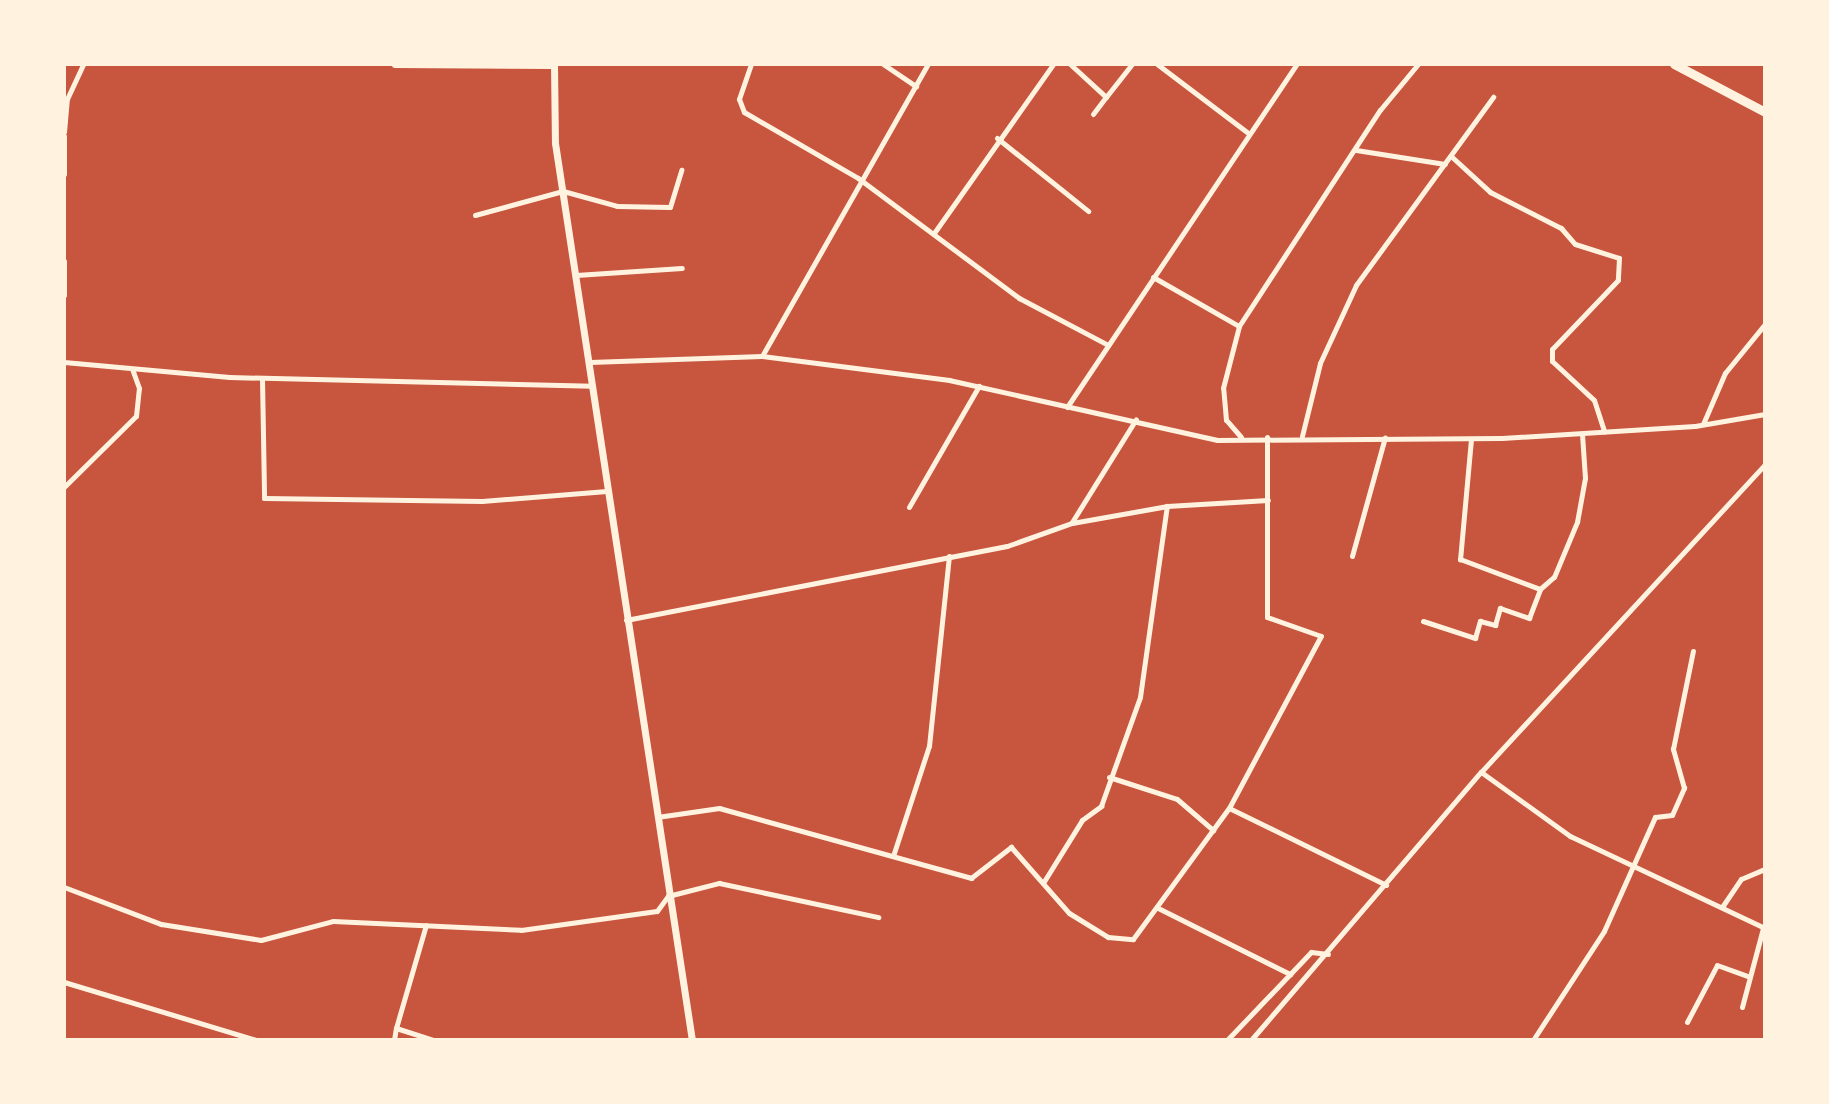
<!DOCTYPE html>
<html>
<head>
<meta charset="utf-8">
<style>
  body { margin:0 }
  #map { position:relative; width:1829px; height:1104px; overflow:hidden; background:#c8553d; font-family:"Alegreya Sans",sans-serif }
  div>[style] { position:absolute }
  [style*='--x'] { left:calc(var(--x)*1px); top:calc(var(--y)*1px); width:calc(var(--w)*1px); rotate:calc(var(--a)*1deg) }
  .minor>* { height:5px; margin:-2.5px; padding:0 2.5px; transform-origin:2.5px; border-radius:2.5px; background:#fff3e0 }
  .secondary>* { height:7px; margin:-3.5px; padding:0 3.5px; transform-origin:3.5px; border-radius:3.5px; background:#fff3e0 }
  .trunk>* { height:9px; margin:-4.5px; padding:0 4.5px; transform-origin:4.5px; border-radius:4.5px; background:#fff3e0 }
  span { translate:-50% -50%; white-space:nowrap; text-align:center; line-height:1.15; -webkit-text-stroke:6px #fff3e0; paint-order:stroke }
  .frame { position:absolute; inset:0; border:66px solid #fff3e0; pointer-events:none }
</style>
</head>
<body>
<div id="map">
  <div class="minor">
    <i style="--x:751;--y:64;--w:37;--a:109"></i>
    <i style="--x:739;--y:99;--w:14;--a:69"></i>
    <i style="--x:744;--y:112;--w:132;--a:30.1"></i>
    <i style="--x:858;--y:178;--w:201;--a:36.7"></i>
    <i style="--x:1019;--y:298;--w:101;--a:27.8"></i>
    <i style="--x:883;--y:64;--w:40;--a:34"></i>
    <i style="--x:1070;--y:64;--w:49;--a:42.5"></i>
    <i style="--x:1106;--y:97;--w:42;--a:-51.8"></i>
    <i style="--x:1157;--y:64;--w:113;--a:37.1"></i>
    <i style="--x:394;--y:65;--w:160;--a:0.4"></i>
    <i style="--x:1093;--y:114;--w:21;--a:-53"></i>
    <i style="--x:64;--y:132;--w:33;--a:-85"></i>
    <i style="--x:67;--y:99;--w:38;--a:-65"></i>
    <i style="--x:64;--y:136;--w:38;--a:90"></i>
    <i style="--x:997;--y:138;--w:117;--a:38.7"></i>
    <i style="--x:1356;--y:150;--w:90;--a:8.9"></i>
    <i style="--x:1452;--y:157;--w:52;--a:42.6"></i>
    <i style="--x:1490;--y:192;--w:80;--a:26.9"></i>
    <i style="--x:1561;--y:228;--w:21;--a:49"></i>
    <i style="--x:1575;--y:244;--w:46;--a:17.7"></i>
    <i style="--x:1619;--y:258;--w:22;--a:93"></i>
    <i style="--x:1618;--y:280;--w:95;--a:133.7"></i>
    <i style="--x:1552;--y:349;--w:12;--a:90"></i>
    <i style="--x:1552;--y:361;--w:57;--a:42.9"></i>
    <i style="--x:1594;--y:400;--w:33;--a:72"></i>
    <i style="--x:475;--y:215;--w:91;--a:-15.3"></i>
    <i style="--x:563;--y:191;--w:56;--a:15.5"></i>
    <i style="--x:617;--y:206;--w:53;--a:1.1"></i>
    <i style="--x:670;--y:207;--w:39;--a:-73"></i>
    <i style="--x:934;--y:233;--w:207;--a:-54.8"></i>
    <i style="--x:64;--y:261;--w:34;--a:90"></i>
    <i style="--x:576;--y:275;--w:106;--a:-3.8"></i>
    <i style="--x:1153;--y:277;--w:99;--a:29.7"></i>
    <i style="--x:762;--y:356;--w:336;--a:-60.4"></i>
    <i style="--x:64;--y:362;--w:166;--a:5.2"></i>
    <i style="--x:229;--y:377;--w:363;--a:1.4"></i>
    <i style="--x:590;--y:362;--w:172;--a:-2"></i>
    <i style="--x:762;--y:356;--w:189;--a:7.3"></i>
    <i style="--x:949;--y:380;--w:275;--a:12.6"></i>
    <i style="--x:1217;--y:440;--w:285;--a:-0.4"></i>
    <i style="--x:1502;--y:438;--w:193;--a:-3.6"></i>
    <i style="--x:1695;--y:426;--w:71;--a:-9.7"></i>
    <i style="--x:262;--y:378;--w:120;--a:89"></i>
    <i style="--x:264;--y:498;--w:218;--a:0.8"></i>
    <i style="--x:482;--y:501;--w:125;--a:-4.6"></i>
    <i style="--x:1067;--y:407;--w:413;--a:-56.2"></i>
    <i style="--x:1703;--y:424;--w:56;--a:-66.7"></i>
    <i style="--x:1725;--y:373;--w:63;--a:-50.8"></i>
    <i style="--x:1302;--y:436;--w:75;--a:-76.1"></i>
    <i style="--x:1320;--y:363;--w:86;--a:-65.2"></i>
    <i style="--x:1356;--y:285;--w:233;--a:-53.9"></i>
    <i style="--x:1241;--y:437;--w:23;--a:-131"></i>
    <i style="--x:1226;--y:420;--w:32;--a:-95"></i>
    <i style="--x:1223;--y:388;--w:64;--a:-75.5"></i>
    <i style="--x:1239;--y:326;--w:258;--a:-56.9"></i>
    <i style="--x:1380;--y:110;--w:60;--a:-50.4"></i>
    <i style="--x:1471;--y:439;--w:121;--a:95.2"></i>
    <i style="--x:1460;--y:559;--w:85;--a:20.6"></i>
    <i style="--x:1540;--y:589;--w:18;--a:-41"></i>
    <i style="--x:1554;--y:577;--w:60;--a:-67.3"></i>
    <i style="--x:1577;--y:522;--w:45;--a:-79.7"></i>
    <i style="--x:1585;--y:478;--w:44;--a:-93.9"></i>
    <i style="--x:64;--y:487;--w:101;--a:-44.6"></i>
    <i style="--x:136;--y:416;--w:28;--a:-84"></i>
    <i style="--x:139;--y:388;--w:20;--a:-110"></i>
    <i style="--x:909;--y:507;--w:140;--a:-60"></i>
    <i style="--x:1072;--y:522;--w:121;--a:-58.1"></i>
    <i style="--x:1352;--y:556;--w:123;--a:-74.5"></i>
    <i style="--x:626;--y:620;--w:388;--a:-11"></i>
    <i style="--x:1007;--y:546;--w:69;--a:-19.5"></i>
    <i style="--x:1072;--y:523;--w:97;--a:-10.1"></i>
    <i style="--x:1167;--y:506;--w:101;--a:-3.4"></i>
    <i style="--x:1423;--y:621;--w:55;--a:18.1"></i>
    <i style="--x:1475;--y:638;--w:18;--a:-74"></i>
    <i style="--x:1480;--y:621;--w:16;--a:15"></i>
    <i style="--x:1495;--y:625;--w:18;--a:-74"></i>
    <i style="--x:1500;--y:608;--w:31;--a:19"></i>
    <i style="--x:1529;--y:618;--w:31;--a:-69"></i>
    <i style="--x:1481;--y:772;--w:110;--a:35.7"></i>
    <i style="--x:1570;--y:836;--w:216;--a:25.3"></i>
    <i style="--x:1109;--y:777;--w:71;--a:17.9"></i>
    <i style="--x:1177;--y:799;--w:48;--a:40.7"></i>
    <i style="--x:1229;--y:808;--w:175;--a:26.1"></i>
    <i style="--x:657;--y:817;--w:63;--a:-8.3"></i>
    <i style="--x:719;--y:808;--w:262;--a:15.5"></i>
    <i style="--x:971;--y:878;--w:51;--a:-37.8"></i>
    <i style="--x:1011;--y:847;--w:88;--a:48.7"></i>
    <i style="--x:1069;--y:913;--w:46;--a:31.6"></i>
    <i style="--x:1108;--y:937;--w:25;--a:5"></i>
    <i style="--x:1133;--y:939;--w:162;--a:-53.8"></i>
    <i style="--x:1229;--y:808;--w:195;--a:-61.9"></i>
    <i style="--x:1321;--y:636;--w:57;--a:-160.6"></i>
    <i style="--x:1267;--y:617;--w:180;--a:-90"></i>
    <i style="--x:893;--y:856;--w:116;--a:-71.9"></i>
    <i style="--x:929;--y:746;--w:191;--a:-84"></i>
    <i style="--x:1043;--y:883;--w:74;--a:-58.2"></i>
    <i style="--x:1082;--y:820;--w:24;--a:-36"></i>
    <i style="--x:1101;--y:806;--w:116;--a:-70.3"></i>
    <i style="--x:1140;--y:697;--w:193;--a:-82"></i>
    <i style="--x:64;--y:887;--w:104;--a:20.9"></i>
    <i style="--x:161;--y:924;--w:101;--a:9.1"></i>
    <i style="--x:261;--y:940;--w:74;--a:-14.8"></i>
    <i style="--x:333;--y:921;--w:188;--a:2.7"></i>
    <i style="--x:521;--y:930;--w:137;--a:-8"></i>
    <i style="--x:657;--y:911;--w:19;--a:-54"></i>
    <i style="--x:668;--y:896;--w:53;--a:-14.3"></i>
    <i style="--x:719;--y:883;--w:163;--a:12.1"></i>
    <i style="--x:1722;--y:907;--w:34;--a:-56"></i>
    <i style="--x:1741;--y:879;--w:26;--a:-23"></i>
    <i style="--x:1158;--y:908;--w:148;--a:26.6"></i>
    <i style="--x:64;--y:982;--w:201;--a:16.8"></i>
    <i style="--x:1742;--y:1007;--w:82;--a:-75.1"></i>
    <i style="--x:1687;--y:1022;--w:64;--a:-62.2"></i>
    <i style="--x:1717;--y:965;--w:32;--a:20"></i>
    <i style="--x:396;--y:1028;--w:107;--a:-73.8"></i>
    <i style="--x:394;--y:1040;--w:12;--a:-81"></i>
    <i style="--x:396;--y:1028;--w:38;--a:18"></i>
    <i style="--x:1227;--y:1040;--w:122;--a:-46.3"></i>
    <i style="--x:1311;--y:952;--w:17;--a:7"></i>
    <i style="--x:1251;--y:1040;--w:353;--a:-49.4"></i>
    <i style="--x:1481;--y:772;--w:419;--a:-47.3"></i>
    <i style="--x:1533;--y:1040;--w:130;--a:-56.9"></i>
    <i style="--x:1604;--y:931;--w:125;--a:-65.9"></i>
    <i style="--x:1655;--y:817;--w:17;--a:-7"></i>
    <i style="--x:1672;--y:815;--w:30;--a:-66"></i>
    <i style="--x:1684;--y:788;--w:41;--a:-105.8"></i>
    <i style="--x:1673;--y:749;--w:100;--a:-78.5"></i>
  </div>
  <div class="secondary">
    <i style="--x:554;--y:64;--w:79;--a:89.3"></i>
    <i style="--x:555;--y:143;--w:907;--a:81.32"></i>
  </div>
  <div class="trunk">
    <i style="--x:1674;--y:64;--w:103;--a:27.8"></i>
  </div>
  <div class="frame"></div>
</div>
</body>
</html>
